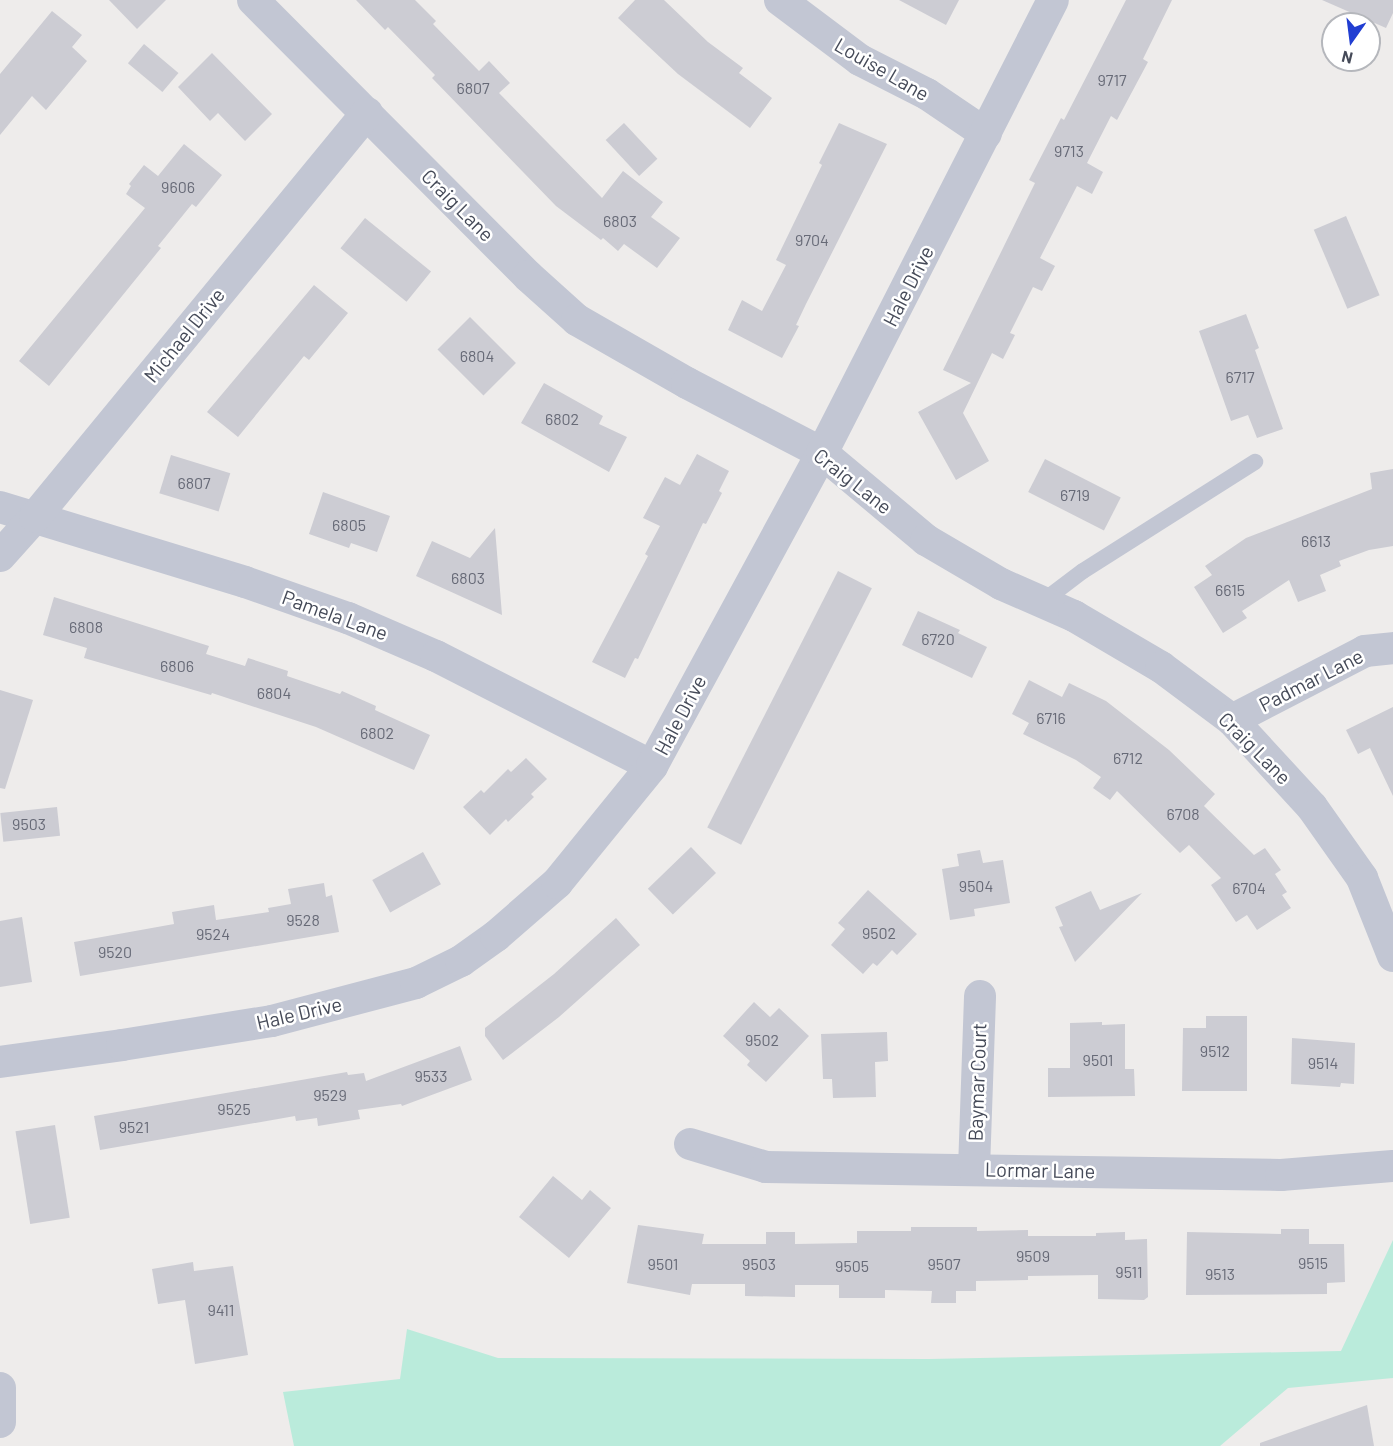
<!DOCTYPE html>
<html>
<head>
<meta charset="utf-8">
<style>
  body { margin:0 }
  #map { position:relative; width:1393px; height:1446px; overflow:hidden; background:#eeeceb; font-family:Barlow,sans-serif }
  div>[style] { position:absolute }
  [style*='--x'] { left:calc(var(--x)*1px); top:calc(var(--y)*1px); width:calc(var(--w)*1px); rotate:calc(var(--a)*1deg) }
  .green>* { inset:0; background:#baebdb }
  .building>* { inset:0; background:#ccccd3; transform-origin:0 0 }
  .lane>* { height:16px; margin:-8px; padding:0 8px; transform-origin:8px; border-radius:8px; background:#c2c6d3 }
  .street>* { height:32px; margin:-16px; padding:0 16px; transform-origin:16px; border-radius:16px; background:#c2c6d3 }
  span { translate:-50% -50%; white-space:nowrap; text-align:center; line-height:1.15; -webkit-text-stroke:5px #fff; paint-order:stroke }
  .number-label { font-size:16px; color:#676a77 }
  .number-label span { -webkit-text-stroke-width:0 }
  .street-label { font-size:20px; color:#454a58 }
  .north { position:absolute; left:1321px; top:12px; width:60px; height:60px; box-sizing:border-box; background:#fff; border:2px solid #b5b7bc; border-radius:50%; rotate:194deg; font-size:16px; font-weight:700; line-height:24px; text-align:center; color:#454a58 }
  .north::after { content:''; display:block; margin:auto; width:21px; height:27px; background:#213ed2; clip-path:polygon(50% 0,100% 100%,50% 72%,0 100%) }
</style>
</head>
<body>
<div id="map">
  <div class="green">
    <i style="clip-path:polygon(1393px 1240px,1393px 1378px,1288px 1388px,1220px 1446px,294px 1446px,283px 1392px,400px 1379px,407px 1329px,498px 1358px,929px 1359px,1341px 1351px)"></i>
  </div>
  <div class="building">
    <i style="clip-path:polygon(109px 0,166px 0,137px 29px)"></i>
    <i style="clip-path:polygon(356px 0,415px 0,436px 21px,433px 24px,479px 71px,489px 61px,510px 83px,499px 93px,602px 198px,623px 171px,663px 202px,651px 217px,680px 238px,657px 268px,624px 244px,618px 251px,603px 238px,601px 240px,556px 206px,432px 78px,435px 75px,388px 27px,385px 30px)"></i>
    <i style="clip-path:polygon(635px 0,664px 0,708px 42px,743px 68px,739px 73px,772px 98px,750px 128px,678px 74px,618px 18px)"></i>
    <i style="clip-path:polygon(899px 0,959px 0,946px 25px)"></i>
    <i style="clip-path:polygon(1126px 0,1172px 0,1143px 59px,1148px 62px,1117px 120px,1111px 116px,1087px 163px,1103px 172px,1092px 194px,1077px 186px,1040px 258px,1055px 266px,1042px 291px,1033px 287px,1010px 333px,1015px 335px,1003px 359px,992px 353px,963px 413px,989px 461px,956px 480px,918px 412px,971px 383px,943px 370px,1035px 183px,1029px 180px,1061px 118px,1064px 120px)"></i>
    <i style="clip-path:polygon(1322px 0,1393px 0,1393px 13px,1386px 28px)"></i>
    <i style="clip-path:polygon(52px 11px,82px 35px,72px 47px,87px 61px,46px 110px,32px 96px,0 135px,0 74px)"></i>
    <i style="left:144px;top:44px;width:45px;height:25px;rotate:40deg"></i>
    <i style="clip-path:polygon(212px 53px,272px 114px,245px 141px,218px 113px,210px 121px,178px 87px)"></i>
    <i style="left:624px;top:123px;width:49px;height:25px;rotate:47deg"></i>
    <i style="clip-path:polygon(839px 123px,887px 144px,806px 304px,796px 325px,799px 326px,782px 358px,728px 330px,742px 300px,762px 311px,786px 265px,776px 260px,822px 165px,819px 163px)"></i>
    <i style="clip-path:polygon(184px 144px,222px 175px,196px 207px,192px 204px,158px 246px,161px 248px,49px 386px,19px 361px,145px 208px,126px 194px,131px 186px,129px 184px,144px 165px,158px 176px)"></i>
    <i style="left:1346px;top:216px;width:86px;height:35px;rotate:67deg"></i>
    <i style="left:365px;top:218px;width:85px;height:39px;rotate:39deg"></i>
    <i style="clip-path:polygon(314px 285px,348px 313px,309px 360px,304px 356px,238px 437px,207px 412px)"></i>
    <i style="clip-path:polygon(1246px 314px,1259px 348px,1255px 350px,1283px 429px,1257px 438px,1248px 415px,1231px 421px,1199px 331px)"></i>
    <i style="left:470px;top:317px;width:65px;height:46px;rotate:45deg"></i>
    <i style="clip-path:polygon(544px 383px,603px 416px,599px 424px,627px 437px,609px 472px,521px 423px)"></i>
    <i style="clip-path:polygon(697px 454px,729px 471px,719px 491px,722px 493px,706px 524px,703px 523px,638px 659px,635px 658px,625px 678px,592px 662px,648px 556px,645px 554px,660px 526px,643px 518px,665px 477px,680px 485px)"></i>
    <i style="left:171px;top:455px;width:62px;height:40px;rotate:17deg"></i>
    <i style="left:1045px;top:459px;width:85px;height:37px;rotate:27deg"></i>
    <i style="clip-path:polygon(1393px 469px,1393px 546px,1369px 550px,1339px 561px,1341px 566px,1320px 575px,1326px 591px,1298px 602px,1289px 580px,1242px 611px,1247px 618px,1223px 633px,1194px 587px,1212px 575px,1205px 566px,1246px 538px,1372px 489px,1370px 473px)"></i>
    <i style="clip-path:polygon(323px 492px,390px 516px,377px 552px,351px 543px,349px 548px,309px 534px)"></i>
    <i style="clip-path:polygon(495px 528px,502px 615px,416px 576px,432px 541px,470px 558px)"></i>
    <i style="left:838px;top:571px;width:38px;height:288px;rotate:27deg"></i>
    <i style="clip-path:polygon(54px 597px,209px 646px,206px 654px,245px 666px,248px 658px,288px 671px,287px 676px,340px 694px,342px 691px,376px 706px,375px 710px,430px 735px,414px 770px,316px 727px,212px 693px,211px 695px,84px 658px,87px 648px,43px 635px)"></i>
    <i style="clip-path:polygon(918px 611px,960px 630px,958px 633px,987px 647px,972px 678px,902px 645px)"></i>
    <i style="clip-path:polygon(1029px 680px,1062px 697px,1069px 683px,1106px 701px,1169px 750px,1215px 794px,1204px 806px,1254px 855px,1265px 848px,1281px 870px,1275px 874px,1287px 892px,1282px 895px,1291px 908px,1257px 930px,1247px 915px,1236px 922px,1211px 885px,1221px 878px,1189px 845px,1180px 853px,1117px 791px,1110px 800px,1093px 788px,1101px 777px,1076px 760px,1023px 734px,1029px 723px,1012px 714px)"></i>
    <i style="clip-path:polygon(0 690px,33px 700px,5px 789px,0 788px)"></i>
    <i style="clip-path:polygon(1393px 707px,1393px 796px,1370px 748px,1358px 754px,1346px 730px)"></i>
    <i style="clip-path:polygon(526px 758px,547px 779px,531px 794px,534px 797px,508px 822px,506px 819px,490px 835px,463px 807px,481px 790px,484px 793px,508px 769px,511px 772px)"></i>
    <i style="left:57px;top:807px;width:29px;height:57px;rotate:84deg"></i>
    <i style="left:691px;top:847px;width:36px;height:60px;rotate:46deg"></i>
    <i style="clip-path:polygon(980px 850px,983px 863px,1003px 860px,1010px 903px,974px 909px,975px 916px,950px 920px,942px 869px,959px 866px,957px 854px)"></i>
    <i style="left:423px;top:852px;width:37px;height:58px;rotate:61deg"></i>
    <i style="clip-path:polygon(324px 883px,326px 897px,332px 895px,339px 932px,80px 976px,74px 942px,174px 924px,172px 912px,214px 905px,216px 920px,269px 912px,268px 908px,291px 904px,288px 889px)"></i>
    <i style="clip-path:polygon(868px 890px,917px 934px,897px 955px,892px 950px,877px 966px,873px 963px,863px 974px,831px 945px,845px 929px,838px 923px)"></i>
    <i style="clip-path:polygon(1091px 891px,1100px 910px,1142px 893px,1075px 962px,1059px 927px,1063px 926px,1055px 907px)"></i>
    <i style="clip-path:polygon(22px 917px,32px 982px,0 987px,0 921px)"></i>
    <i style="clip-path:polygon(616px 918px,640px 945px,559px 1017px,503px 1060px,485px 1036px,485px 1028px,554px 974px)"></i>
    <i style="clip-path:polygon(754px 1002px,770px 1017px,779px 1008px,809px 1036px,766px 1082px,747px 1065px,750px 1061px,723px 1036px)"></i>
    <i style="clip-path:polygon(1206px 1016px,1247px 1016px,1247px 1091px,1182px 1091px,1183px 1028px,1206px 1028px)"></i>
    <i style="clip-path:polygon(1102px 1022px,1102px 1025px,1125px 1024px,1125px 1069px,1134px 1069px,1135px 1096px,1048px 1097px,1048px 1068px,1070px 1068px,1070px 1023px)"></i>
    <i style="clip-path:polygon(887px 1032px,888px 1061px,875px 1062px,876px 1097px,833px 1098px,832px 1079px,823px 1079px,821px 1034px)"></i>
    <i style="clip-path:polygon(1292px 1038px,1355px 1043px,1354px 1084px,1341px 1083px,1340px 1087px,1291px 1084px)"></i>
    <i style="clip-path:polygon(460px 1046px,472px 1080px,402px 1106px,401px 1104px,358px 1110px,360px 1119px,318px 1126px,317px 1118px,296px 1121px,295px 1116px,100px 1150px,94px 1116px,347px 1072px,348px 1075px,364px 1073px,366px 1081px)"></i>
    <i style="left:55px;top:1125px;width:94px;height:40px;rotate:81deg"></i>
    <i style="clip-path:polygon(553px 1176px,582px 1200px,590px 1190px,611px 1208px,569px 1258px,519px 1217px)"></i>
    <i style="clip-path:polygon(638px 1225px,704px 1234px,702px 1244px,766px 1244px,766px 1232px,795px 1232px,795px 1244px,857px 1243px,857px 1231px,911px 1231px,911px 1227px,977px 1227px,977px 1231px,1028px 1230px,1028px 1236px,1096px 1236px,1096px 1233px,1125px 1232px,1125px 1240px,1147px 1239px,1148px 1297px,1144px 1300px,1098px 1299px,1098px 1275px,1028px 1276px,1028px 1280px,976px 1281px,976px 1291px,956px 1291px,956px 1303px,931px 1303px,932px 1291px,885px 1290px,885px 1298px,839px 1298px,839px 1285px,795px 1285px,795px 1297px,745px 1296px,745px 1284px,692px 1284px,690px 1295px,627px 1283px)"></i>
    <i style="clip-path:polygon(1281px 1229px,1309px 1229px,1309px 1244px,1344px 1244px,1345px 1282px,1327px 1283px,1327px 1294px,1186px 1295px,1187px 1232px,1281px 1234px)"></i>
    <i style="clip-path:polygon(193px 1262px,194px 1271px,233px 1266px,248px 1355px,195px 1364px,185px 1300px,158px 1304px,152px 1269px)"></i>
    <i style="clip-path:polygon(1367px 1405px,1374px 1446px,1260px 1446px,1260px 1443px)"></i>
  </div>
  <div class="lane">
    <i style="--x:1042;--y:602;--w:51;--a:-37.1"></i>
    <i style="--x:1083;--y:571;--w:204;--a:-32.4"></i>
  </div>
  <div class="street">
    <i style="--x:253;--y:0;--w:390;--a:45.1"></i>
    <i style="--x:528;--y:276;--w:66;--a:41.9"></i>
    <i style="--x:577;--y:320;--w:127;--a:29.8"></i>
    <i style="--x:687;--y:383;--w:152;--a:27.4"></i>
    <i style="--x:822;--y:453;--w:136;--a:39.9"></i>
    <i style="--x:926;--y:540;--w:87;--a:30.4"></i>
    <i style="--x:1001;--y:584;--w:80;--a:23.7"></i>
    <i style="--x:1074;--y:616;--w:101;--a:30.4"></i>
    <i style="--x:1161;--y:667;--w:89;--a:36.7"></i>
    <i style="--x:1232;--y:720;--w:118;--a:47.4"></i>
    <i style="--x:1312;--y:807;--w:87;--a:54.8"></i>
    <i style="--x:1362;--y:878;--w:84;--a:68.3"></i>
    <i style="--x:780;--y:0;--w:100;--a:36.9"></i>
    <i style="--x:860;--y:60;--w:75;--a:26.9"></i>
    <i style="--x:927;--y:94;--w:71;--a:34.1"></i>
    <i style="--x:0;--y:507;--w:256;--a:17"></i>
    <i style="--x:245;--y:582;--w:109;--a:19.3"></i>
    <i style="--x:348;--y:618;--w:96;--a:23.4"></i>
    <i style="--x:436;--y:656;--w:242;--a:27"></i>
    <i style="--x:0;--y:556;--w:52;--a:-48.1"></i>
    <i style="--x:35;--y:517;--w:523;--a:-50.59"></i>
    <i style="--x:1232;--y:720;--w:150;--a:-27.4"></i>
    <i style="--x:1365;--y:651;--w:28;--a:-6"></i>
    <i style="--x:0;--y:1062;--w:123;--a:-7.9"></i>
    <i style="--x:122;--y:1045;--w:152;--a:-9.1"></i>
    <i style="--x:272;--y:1021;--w:149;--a:-14.8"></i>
    <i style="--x:416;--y:983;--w:50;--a:-26.1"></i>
    <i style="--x:461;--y:961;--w:43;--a:-35.5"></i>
    <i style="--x:496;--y:936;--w:81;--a:-41"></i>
    <i style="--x:557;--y:883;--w:151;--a:-50.9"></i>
    <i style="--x:652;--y:766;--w:356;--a:-61.5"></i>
    <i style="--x:822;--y:453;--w:508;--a:-62.98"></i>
    <i style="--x:690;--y:1144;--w:79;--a:16.8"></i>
    <i style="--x:766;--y:1167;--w:515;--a:0.89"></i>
    <i style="--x:1281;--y:1175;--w:112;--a:-4.6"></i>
    <i style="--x:974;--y:1169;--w:173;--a:-88"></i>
    <i style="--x:0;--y:1388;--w:34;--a:90"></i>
  </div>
  <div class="number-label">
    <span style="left:1112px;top:80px">9717</span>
    <span style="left:473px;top:88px">6807</span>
    <span style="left:1069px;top:151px">9713</span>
    <span style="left:178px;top:187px">9606</span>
    <span style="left:620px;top:221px">6803</span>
    <span style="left:812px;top:240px">9704</span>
    <span style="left:477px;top:356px">6804</span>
    <span style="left:1240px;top:377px">6717</span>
    <span style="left:562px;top:419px">6802</span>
    <span style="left:194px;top:483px">6807</span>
    <span style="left:1075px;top:495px">6719</span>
    <span style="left:349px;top:525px">6805</span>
    <span style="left:1316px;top:541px">6613</span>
    <span style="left:468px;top:578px">6803</span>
    <span style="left:1230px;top:590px">6615</span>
    <span style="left:86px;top:627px">6808</span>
    <span style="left:938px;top:639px">6720</span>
    <span style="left:177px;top:666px">6806</span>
    <span style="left:274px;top:693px">6804</span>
    <span style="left:1051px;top:718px">6716</span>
    <span style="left:377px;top:733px">6802</span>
    <span style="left:1128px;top:758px">6712</span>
    <span style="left:1183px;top:814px">6708</span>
    <span style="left:29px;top:824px">9503</span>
    <span style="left:976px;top:886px">9504</span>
    <span style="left:1249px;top:888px">6704</span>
    <span style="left:303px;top:920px">9528</span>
    <span style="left:879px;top:933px">9502</span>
    <span style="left:213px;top:934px">9524</span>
    <span style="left:115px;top:952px">9520</span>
    <span style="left:762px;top:1040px">9502</span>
    <span style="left:1215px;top:1051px">9512</span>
    <span style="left:1098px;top:1060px">9501</span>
    <span style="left:1323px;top:1063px">9514</span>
    <span style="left:431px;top:1076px">9533</span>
    <span style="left:330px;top:1095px">9529</span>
    <span style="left:234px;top:1109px">9525</span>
    <span style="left:134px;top:1127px">9521</span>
    <span style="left:1033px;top:1256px">9509</span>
    <span style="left:1313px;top:1263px">9515</span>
    <span style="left:663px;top:1264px">9501</span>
    <span style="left:759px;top:1264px">9503</span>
    <span style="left:944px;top:1264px">9507</span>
    <span style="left:852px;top:1266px">9505</span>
    <span style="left:1129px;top:1272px">9511</span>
    <span style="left:1220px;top:1274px">9513</span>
    <span style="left:221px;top:1310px">9411</span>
  </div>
  <div class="street-label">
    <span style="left:882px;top:69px;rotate:30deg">Louise Lane</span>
    <span style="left:458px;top:205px;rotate:45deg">Craig Lane</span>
    <span style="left:908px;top:286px;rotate:-63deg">Hale Drive</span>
    <span style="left:184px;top:335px;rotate:-51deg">Michael Drive</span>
    <span style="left:853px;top:481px;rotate:38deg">Craig Lane</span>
    <span style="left:335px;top:615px;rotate:20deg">Pamela Lane</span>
    <span style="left:1311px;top:680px;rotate:-27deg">Padmar Lane</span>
    <span style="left:680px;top:715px;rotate:-62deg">Hale Drive</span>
    <span style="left:1255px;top:748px;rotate:45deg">Craig Lane</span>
    <span style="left:299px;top:1013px;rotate:-13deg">Hale Drive</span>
    <span style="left:977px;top:1082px;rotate:-88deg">Baymar Court</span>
    <span style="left:1040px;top:1170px;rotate:1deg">Lormar Lane</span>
  </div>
  <div class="north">N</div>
</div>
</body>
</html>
